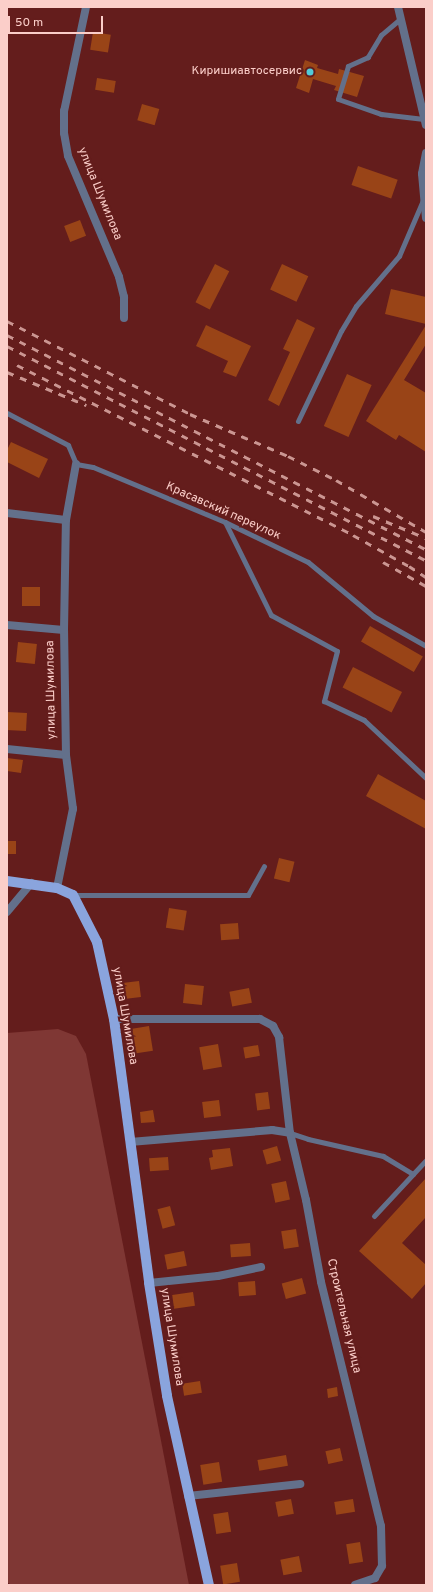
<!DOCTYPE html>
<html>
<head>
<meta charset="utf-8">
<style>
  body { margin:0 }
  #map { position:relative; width:433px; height:1592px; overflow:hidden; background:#641d1c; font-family:Overpass,sans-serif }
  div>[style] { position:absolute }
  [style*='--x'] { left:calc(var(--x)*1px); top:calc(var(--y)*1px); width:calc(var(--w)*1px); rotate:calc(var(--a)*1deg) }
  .green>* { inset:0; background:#7f3734 }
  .building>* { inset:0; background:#994417; transform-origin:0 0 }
  .lane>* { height:5px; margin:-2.5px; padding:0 2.5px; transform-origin:2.5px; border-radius:2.5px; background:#63708b }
  .street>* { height:8px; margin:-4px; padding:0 4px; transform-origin:4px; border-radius:4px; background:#63708b }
  .primary>* { height:10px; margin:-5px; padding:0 5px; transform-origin:5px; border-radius:5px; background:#8aa4dd }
  .rail>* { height:3px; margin-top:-1.5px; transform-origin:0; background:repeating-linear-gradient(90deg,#cb9692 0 7px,transparent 0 14px) }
  .dots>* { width:11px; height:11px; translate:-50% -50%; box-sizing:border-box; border:2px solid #641d1c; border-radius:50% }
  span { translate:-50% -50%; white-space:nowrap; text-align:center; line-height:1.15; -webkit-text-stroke:4px #641d1c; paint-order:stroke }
  .poi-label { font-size:12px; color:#fbcec9 }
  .right { translate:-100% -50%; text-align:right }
  .street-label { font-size:12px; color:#fbcec9 }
  .frame { position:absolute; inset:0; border:8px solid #fbcec9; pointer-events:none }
  .scale { position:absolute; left:8px; top:16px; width:95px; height:18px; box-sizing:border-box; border:2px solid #fbcec9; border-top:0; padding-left:5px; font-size:12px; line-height:14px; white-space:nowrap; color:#fbcec9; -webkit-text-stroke:3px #641d1c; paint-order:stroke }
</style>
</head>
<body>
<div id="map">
  <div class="green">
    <i style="clip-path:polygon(58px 1029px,76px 1036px,86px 1054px,189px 1585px,11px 1585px,7px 1582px,7px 1033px)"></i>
  </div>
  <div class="building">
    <i style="left:93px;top:32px;width:18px;height:18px;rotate:9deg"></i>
    <i style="clip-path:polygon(305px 60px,318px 65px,317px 68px,338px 74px,339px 69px,364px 76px,357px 97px,334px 90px,336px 86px,313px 79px,309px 93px,296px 88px)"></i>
    <i style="left:97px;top:78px;width:19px;height:12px;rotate:9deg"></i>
    <i style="left:142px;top:104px;width:18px;height:17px;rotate:16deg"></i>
    <i style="left:358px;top:166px;width:42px;height:20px;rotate:19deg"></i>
    <i style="left:80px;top:220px;width:17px;height:17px;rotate:69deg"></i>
    <i style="left:215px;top:264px;width:16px;height:43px;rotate:27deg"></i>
    <i style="left:282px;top:264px;width:29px;height:28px;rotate:25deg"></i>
    <i style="clip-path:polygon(391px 289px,426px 297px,426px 324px,385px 314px)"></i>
    <i style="clip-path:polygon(297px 319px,315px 328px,279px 406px,268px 400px,290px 352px,283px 349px)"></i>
    <i style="clip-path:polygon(206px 325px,251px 346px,236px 377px,223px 372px,228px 361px,196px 346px)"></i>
    <i style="clip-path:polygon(426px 325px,426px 344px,404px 380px,426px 393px,426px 452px,399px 435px,396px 440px,366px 421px)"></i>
    <i style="left:347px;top:374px;width:27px;height:57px;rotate:24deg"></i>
    <i style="clip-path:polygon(11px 442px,48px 459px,39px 478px,7px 462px,7px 450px)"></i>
    <i style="left:22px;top:587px;width:18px;height:19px"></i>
    <i style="left:370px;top:626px;width:61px;height:18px;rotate:30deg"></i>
    <i style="left:18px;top:642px;width:19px;height:20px;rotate:6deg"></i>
    <i style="left:353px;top:667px;width:55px;height:23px;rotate:27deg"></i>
    <i style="left:7px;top:712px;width:20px;height:18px;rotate:3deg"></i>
    <i style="clip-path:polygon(7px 758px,23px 760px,21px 773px,7px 771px)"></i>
    <i style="clip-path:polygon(378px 774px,426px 801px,426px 829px,366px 796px)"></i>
    <i style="left:7px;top:841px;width:9px;height:13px"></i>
    <i style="left:279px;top:858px;width:16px;height:21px;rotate:14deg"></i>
    <i style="left:169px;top:908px;width:18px;height:20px;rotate:9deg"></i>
    <i style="left:238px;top:923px;width:16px;height:18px;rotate:86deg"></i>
    <i style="left:139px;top:981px;width:16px;height:21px;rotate:83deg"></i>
    <i style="left:185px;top:984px;width:19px;height:19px;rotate:6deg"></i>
    <i style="left:249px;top:988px;width:15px;height:20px;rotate:79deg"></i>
    <i style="left:149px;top:1026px;width:25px;height:20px;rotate:81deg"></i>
    <i style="left:218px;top:1044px;width:23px;height:19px;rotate:80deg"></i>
    <i style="left:258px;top:1045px;width:11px;height:15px;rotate:80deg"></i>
    <i style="left:268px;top:1092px;width:17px;height:13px;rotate:83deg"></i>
    <i style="left:219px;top:1100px;width:16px;height:17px;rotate:83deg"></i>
    <i style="clip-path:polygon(153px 1110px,155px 1122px,141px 1123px,140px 1112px)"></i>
    <i style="left:277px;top:1146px;width:15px;height:15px;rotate:74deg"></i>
    <i style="clip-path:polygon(230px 1148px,233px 1166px,211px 1170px,209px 1158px,213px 1157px,212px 1150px)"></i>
    <i style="left:168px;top:1157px;width:13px;height:19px;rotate:86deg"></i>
    <i style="clip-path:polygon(426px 1178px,426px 1217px,402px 1243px,426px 1265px,426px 1283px,412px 1299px,359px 1251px)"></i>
    <i style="left:286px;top:1181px;width:19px;height:15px;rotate:78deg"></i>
    <i style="left:170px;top:1206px;width:20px;height:13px;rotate:75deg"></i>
    <i style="left:296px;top:1229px;width:18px;height:15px;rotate:81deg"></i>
    <i style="left:250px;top:1243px;width:13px;height:20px;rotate:86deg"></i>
    <i style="left:184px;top:1251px;width:15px;height:20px;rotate:79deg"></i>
    <i style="left:302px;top:1278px;width:16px;height:21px;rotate:75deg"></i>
    <i style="left:255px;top:1281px;width:14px;height:17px;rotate:86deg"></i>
    <i style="left:193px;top:1292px;width:14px;height:21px;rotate:82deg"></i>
    <i style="left:200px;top:1381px;width:12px;height:18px;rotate:81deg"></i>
    <i style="clip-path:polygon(337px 1387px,338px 1396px,328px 1398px,327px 1389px)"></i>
    <i style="left:340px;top:1448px;width:13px;height:15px;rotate:77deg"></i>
    <i style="left:286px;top:1455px;width:11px;height:29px;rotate:80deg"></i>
    <i style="left:219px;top:1462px;width:20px;height:19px;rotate:81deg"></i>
    <i style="left:291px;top:1499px;width:15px;height:16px;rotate:79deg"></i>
    <i style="left:353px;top:1499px;width:13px;height:19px;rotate:81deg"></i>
    <i style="left:228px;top:1512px;width:20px;height:15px;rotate:81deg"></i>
    <i style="left:360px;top:1542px;width:20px;height:14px;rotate:81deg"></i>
    <i style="left:299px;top:1556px;width:16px;height:19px;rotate:79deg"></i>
    <i style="left:237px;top:1563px;width:19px;height:17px;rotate:81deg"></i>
  </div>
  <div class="lane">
    <i style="--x:400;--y:19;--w:25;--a:140"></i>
    <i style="--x:381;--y:35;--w:26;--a:121"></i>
    <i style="--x:368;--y:57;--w:22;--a:156"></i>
    <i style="--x:348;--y:66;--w:34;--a:107"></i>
    <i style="--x:338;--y:99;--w:46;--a:19.2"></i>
    <i style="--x:381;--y:114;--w:43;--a:6.6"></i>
    <i style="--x:7;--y:413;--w:69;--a:27.7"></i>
    <i style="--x:68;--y:445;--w:21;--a:67"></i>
    <i style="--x:76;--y:464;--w:17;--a:10"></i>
    <i style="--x:93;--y:467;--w:143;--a:22.6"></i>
    <i style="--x:225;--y:522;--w:92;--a:25.7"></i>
    <i style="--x:308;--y:562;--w:85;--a:39.7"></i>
    <i style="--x:373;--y:616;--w:61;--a:29.5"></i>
    <i style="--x:298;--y:421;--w:100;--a:-64.5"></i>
    <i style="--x:341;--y:331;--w:29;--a:-59"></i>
    <i style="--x:356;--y:306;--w:66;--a:-49.3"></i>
    <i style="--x:399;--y:256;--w:61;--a:-66.8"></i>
    <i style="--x:225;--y:522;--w:104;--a:63.7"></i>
    <i style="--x:271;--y:615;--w:75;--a:28.6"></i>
    <i style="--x:337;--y:651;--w:52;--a:104.6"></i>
    <i style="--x:324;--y:701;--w:44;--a:25.4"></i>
    <i style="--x:364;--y:720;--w:85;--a:43.1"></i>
    <i style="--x:73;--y:895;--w:175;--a:0"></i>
    <i style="--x:248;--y:895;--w:33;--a:-61"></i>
    <i style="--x:290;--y:1133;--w:19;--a:18"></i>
    <i style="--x:308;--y:1139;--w:77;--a:12.8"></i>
    <i style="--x:383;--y:1156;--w:35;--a:31"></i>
    <i style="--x:413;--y:1174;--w:19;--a:-47"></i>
    <i style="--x:374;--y:1216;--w:57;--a:-47.1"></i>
  </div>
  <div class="street">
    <i style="--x:86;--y:7;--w:106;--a:101.9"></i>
    <i style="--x:64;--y:111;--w:22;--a:90"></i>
    <i style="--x:64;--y:133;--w:23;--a:80"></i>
    <i style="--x:68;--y:156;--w:131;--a:67.1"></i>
    <i style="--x:119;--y:277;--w:21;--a:76"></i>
    <i style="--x:124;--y:297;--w:21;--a:90"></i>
    <i style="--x:398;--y:7;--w:121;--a:76.7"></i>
    <i style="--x:426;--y:153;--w:21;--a:101"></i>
    <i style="--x:422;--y:174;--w:44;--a:84.8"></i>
    <i style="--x:7;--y:513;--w:59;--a:6.8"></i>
    <i style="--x:7;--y:625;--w:57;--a:5"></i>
    <i style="--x:7;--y:749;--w:59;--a:5.8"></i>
    <i style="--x:57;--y:888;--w:81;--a:-78.6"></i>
    <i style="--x:73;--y:809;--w:54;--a:-97.4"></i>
    <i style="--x:66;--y:755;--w:125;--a:-90.9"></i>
    <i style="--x:64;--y:630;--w:110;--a:-89"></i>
    <i style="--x:66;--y:520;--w:57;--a:-79.9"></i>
    <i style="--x:7;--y:912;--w:38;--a:-50"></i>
    <i style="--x:114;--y:1019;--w:146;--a:0"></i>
    <i style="--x:260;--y:1019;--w:15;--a:28"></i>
    <i style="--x:273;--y:1026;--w:13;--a:61"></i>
    <i style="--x:279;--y:1037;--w:97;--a:83.5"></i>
    <i style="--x:290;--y:1133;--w:69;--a:76.6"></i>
    <i style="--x:306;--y:1200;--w:83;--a:79.6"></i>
    <i style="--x:321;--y:1282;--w:251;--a:76.2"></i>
    <i style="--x:381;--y:1526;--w:40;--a:88.6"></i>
    <i style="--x:382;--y:1566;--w:14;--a:120"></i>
    <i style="--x:375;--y:1578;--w:21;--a:161"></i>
    <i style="--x:130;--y:1142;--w:143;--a:-4.8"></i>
    <i style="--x:272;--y:1130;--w:18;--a:9"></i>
    <i style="--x:149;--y:1283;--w:69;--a:-5.8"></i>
    <i style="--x:218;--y:1276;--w:44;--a:-11.8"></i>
    <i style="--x:188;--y:1496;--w:113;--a:-6.1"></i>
  </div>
  <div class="primary">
    <i style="--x:7;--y:881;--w:50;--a:8"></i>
    <i style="--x:57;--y:888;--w:17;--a:24"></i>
    <i style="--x:73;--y:895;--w:53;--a:62.9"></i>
    <i style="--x:97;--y:942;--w:79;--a:77.6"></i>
    <i style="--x:114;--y:1019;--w:266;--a:82.4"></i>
    <i style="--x:149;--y:1283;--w:114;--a:80.9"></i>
    <i style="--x:167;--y:1396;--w:194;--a:77.5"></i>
  </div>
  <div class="rail">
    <i style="--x:7;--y:321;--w:205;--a:26.9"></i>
    <i style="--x:190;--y:414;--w:107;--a:23.2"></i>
    <i style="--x:288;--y:456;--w:54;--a:26.6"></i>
    <i style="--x:336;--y:480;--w:104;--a:30"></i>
    <i style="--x:7;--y:335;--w:470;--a:27.1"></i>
    <i style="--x:7;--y:346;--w:470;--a:27.1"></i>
    <i style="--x:17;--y:365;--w:377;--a:26.8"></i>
    <i style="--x:353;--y:535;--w:70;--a:29.1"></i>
    <i style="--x:7;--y:372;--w:86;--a:22.7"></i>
    <i style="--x:373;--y:516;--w:57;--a:22.5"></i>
    <i style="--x:383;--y:562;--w:49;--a:29.2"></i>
    <i style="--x:409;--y:566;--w:20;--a:33"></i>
  </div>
  <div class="dots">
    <i style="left:310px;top:72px;background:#52cbd8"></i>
  </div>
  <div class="poi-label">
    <span class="right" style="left:302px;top:72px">Киришиавтосервис</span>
  </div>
  <div class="street-label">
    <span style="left:99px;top:194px;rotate:68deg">улица Шумилова</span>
    <span style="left:223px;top:512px;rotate:24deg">Красавский переулок</span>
    <span style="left:52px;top:690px;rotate:-91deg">улица Шумилова</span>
    <span style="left:124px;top:1016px;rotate:80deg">улица Шумилова</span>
    <span style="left:343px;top:1316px;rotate:77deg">Строительная улица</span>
    <span style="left:171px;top:1337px;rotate:81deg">улица Шумилова</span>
  </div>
  <div class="frame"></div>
  <div class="scale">50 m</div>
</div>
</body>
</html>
